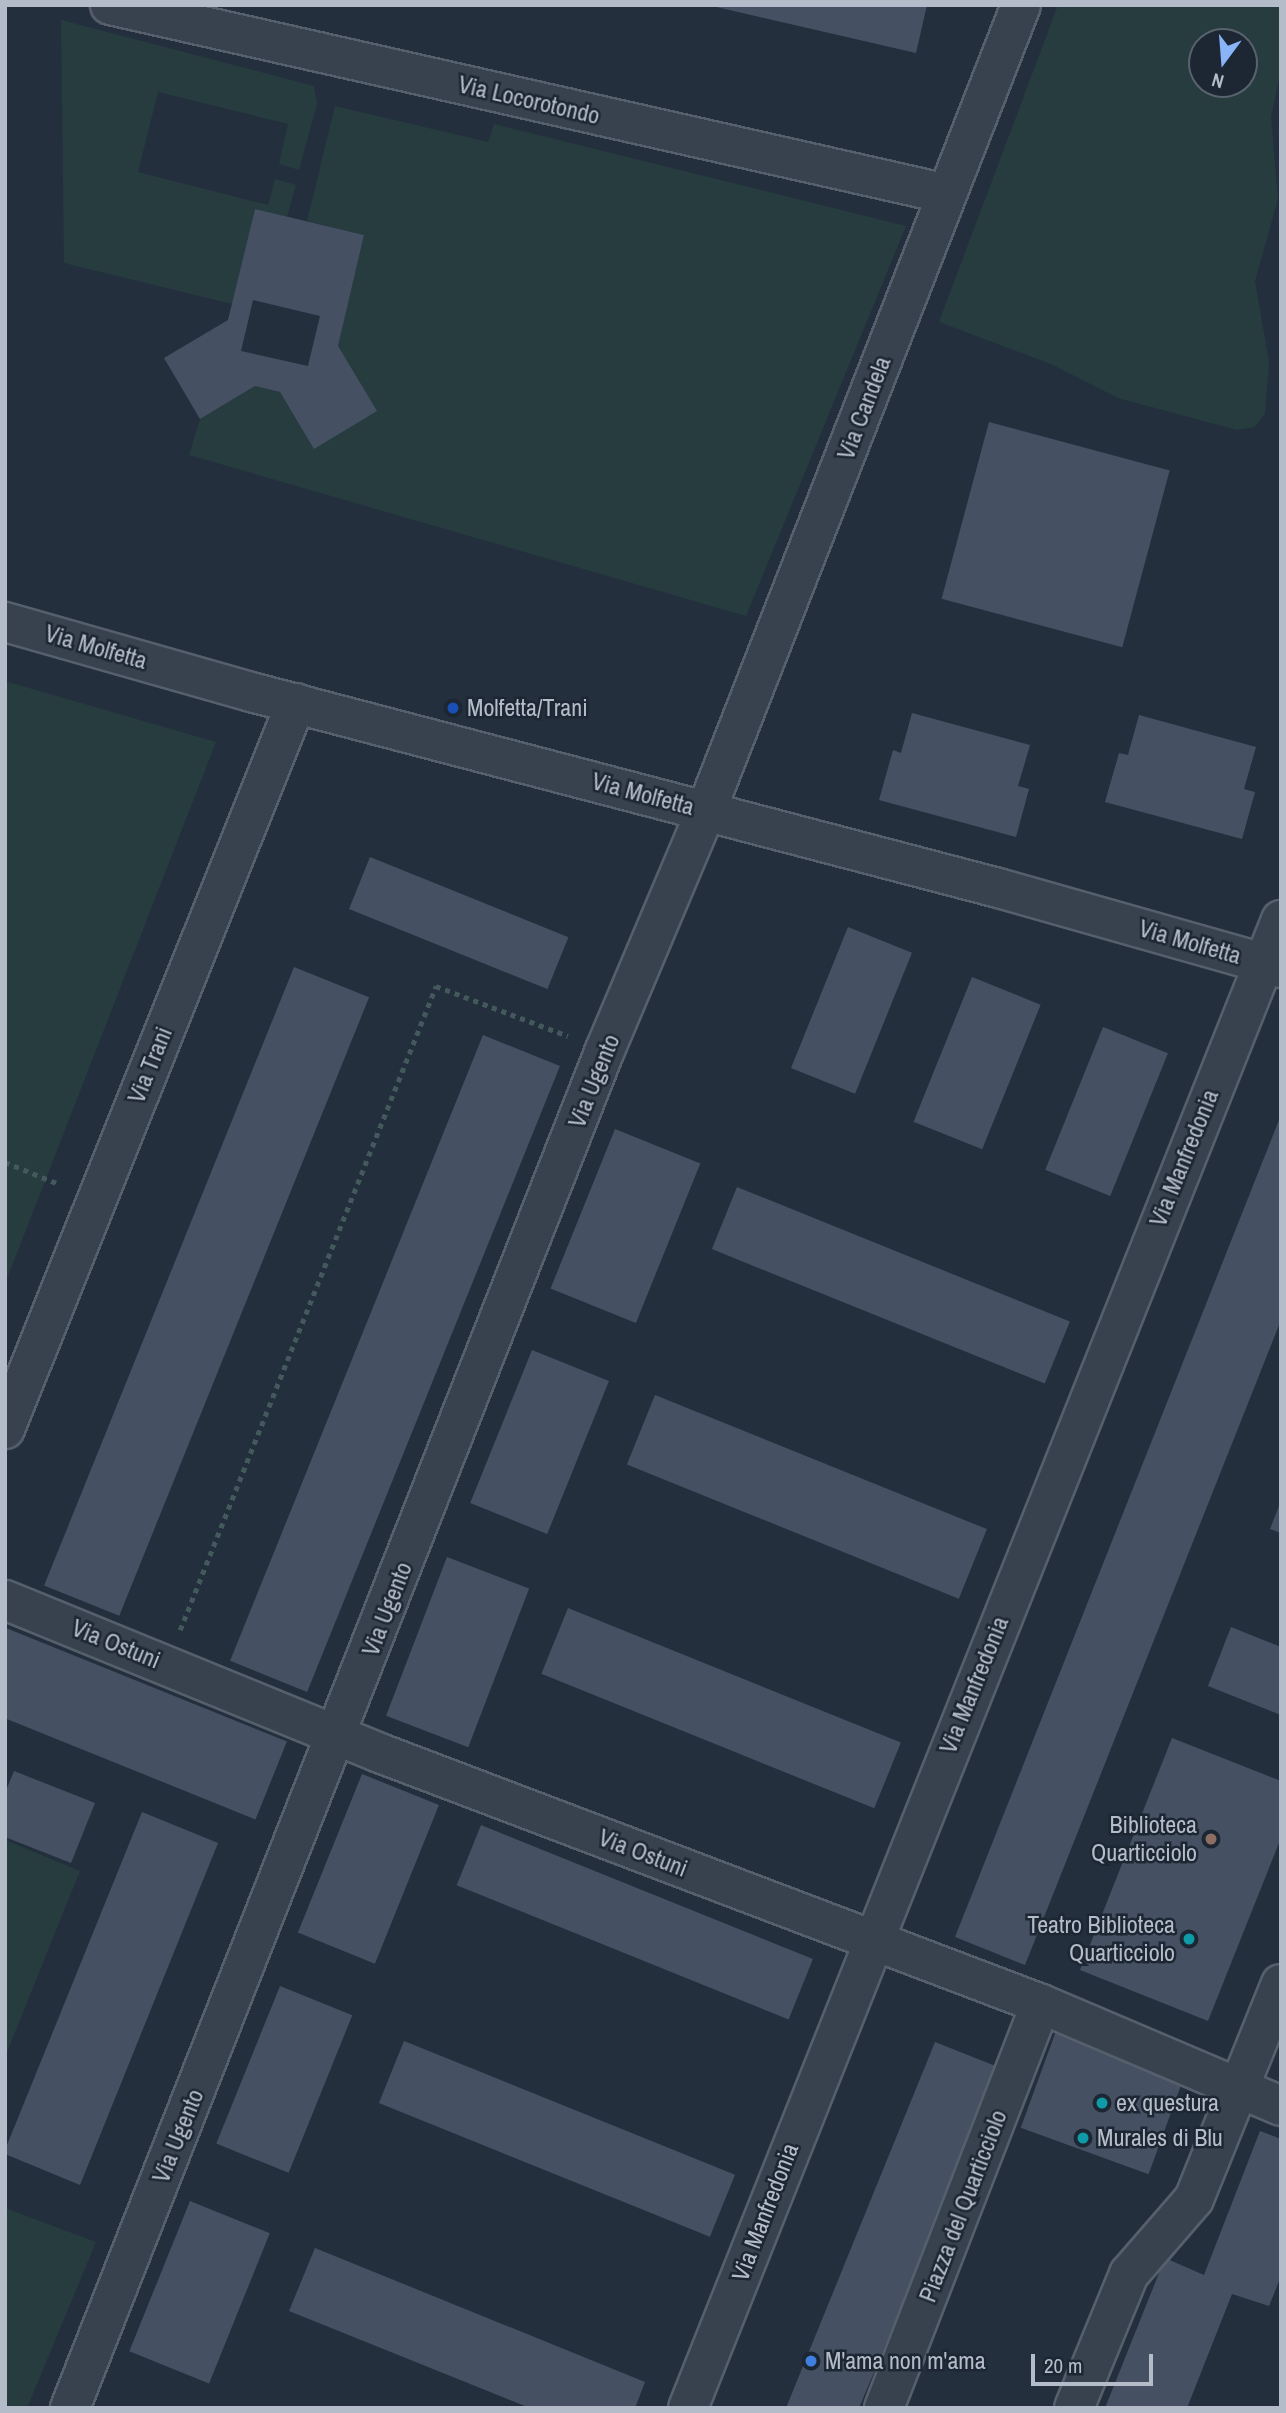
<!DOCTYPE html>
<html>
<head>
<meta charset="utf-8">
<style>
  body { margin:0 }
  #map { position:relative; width:1286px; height:2413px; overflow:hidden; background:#242f3e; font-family:"Archivo Narrow",sans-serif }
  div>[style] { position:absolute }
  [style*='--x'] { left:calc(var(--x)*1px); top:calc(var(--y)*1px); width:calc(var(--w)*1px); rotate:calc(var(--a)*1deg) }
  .green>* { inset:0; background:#263c3f }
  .building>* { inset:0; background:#455162; transform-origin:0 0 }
  .path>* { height:4.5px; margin-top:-2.25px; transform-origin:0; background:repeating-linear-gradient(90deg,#44595c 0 5px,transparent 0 10px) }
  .roads { filter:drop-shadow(2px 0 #565f6c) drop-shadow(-2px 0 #565f6c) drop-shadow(0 2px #565f6c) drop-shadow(0 -2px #565f6c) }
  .minor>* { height:38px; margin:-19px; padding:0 19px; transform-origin:19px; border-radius:19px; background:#38414e }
  .dots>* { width:19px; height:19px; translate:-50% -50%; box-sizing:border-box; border:4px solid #1d2633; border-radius:50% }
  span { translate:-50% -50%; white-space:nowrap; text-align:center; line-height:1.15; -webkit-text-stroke:5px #1d2633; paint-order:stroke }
  .street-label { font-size:24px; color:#b4bcc9 }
  .poi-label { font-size:24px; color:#b4bcc9 }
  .left { translate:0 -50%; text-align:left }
  .right { translate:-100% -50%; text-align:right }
  .frame { position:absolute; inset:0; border:7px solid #b4bcc9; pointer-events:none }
  .north { position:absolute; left:1188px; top:28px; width:70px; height:70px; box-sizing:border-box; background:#1d2633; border:2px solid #59626f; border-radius:50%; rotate:196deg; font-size:19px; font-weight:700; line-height:28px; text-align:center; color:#b4bcc9 }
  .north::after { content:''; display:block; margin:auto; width:24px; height:32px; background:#8ab4f8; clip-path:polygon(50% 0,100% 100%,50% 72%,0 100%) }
  .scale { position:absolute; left:1031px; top:2354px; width:122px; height:32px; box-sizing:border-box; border:4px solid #b4bcc9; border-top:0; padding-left:9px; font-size:21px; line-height:24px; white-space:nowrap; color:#b4bcc9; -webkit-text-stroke:5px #1d2633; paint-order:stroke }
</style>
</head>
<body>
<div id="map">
  <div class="green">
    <i style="clip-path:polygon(evenodd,1058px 5px,1281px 5px,1281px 69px,1271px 117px,1278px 199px,1255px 281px,1269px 362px,1265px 414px,1254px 427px,1237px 430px,1118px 398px,1051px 364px,939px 322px,1058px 5px,1244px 42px,1244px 84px,1202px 84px,1202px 42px,1244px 42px)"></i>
    <i style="clip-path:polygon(61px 20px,314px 86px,317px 104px,299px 170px,279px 164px,288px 124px,158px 92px,138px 172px,268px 205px,275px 179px,296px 185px,287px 217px,255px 209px,232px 304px,64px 263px)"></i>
    <i style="clip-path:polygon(335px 106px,488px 142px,494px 124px,906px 226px,746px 616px,189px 455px,200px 419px,255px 386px,280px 392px,314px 448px,364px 235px,307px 221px)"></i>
    <i style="clip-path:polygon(5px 681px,216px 742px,5px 1284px)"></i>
    <i style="clip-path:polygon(5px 1840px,80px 1871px,5px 2057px)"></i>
    <i style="clip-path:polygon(5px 2208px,96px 2242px,27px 2408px,5px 2408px)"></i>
  </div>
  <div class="building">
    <i style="clip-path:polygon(708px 5px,927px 5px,916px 53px)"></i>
    <i style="clip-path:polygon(evenodd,255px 209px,364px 235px,338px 346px,377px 411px,314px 449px,280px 392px,255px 386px,200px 419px,164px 358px,228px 320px,255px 209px,253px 300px,320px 316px,308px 366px,241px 351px,253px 300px)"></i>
    <i style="left:989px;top:422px;width:187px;height:183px;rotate:15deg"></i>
    <i style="clip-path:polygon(912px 713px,1030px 745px,1018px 786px,1029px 789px,1016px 837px,879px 800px,893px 750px,901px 753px)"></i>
    <i style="clip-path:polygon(1139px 715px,1256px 747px,1244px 789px,1255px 792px,1242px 839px,1105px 802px,1119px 753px,1128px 755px)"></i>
    <i style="left:370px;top:857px;width:214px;height:56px;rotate:22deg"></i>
    <i style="left:848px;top:927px;width:69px;height:152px;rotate:22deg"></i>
    <i style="left:294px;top:967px;width:81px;height:667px;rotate:22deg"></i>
    <i style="left:972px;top:977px;width:74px;height:156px;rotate:22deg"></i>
    <i style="left:1103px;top:1027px;width:70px;height:154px;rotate:22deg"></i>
    <i style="left:483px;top:1035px;width:83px;height:675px;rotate:22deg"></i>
    <i style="clip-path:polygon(1281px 1115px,1281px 1320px,1025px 1965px,955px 1937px)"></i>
    <i style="left:615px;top:1129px;width:92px;height:172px;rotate:22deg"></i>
    <i style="left:737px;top:1187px;width:359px;height:67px;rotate:22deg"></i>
    <i style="left:532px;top:1350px;width:83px;height:165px;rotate:22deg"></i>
    <i style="left:655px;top:1395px;width:358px;height:75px;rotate:22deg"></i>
    <i style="clip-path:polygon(1281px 1501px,1281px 1533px,1270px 1529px)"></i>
    <i style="left:447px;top:1557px;width:88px;height:170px;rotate:21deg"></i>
    <i style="left:568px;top:1608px;width:359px;height:71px;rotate:22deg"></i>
    <i style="clip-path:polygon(1231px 1627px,1281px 1647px,1281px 1715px,1208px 1686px)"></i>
    <i style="left:6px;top:1628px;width:303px;height:84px;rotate:22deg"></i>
    <i style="clip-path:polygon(1172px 1738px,1281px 1781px,1281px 1838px,1208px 2021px,1080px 1970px)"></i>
    <i style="clip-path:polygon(14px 1771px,95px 1803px,71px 1863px,5px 1837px,5px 1793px)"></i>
    <i style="left:362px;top:1774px;width:83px;height:171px;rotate:22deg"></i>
    <i style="clip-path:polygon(142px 1812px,218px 1843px,80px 2185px,5px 2154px,5px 2150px)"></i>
    <i style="left:481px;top:1825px;width:358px;height:65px;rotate:22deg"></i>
    <i style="left:280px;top:1986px;width:78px;height:170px;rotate:22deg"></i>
    <i style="left:1056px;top:2031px;width:136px;height:103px;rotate:20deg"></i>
    <i style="left:404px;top:2041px;width:357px;height:67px;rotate:22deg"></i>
    <i style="clip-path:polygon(935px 2042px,998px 2067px,900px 2310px,859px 2408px,786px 2408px)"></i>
    <i style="clip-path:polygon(1260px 2131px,1281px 2139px,1281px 2276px,1269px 2306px,1232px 2294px,1187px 2408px,1105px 2408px,1165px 2258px,1204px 2275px)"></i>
    <i style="left:190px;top:2201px;width:86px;height:162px;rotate:22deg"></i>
    <i style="clip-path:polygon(315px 2248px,645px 2382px,635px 2408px,530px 2408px,289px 2311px)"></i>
  </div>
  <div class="path">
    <i style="--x:5;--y:1162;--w:58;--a:22.2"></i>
    <i style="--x:180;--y:1630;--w:693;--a:-68.32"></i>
    <i style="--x:436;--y:986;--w:141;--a:20.7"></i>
  </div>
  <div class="roads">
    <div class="minor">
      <i style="--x:110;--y:5;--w:858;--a:12.72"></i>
      <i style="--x:5;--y:622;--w:256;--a:15.9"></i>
      <i style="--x:251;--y:692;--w:772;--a:14.7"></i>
      <i style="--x:998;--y:888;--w:294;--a:15.8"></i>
      <i style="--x:5;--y:1429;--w:782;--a:-68.16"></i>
      <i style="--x:5;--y:1600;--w:402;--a:22.2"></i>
      <i style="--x:377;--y:1752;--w:710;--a:20.78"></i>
      <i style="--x:1041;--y:2004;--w:261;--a:23"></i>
      <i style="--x:70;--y:2408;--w:1460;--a:-68.5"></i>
      <i style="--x:605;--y:1050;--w:259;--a:-67.1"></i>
      <i style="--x:706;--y:811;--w:865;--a:-68.65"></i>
      <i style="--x:688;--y:2408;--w:1602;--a:-68.27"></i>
      <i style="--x:884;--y:2408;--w:433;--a:-68.8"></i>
      <i style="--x:1074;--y:2408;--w:145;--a:-67.7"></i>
      <i style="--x:1129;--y:2274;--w:99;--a:-49.1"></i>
      <i style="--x:1194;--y:2199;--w:232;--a:-68"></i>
    </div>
  </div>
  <div class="dots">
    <i style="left:453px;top:708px;background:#1a4fb4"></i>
    <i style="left:1211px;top:1839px;background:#8d6e63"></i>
    <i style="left:1189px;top:1939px;background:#0f9aa8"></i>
    <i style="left:1102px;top:2103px;background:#0f9aa8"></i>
    <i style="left:1083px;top:2138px;background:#0f9aa8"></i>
    <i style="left:811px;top:2361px;background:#3f7fe0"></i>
  </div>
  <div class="street-label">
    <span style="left:529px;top:100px;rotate:13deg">Via Locorotondo</span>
    <span style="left:864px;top:408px;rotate:-69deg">Via Candela</span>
    <span style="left:96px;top:647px;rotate:16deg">Via Molfetta</span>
    <span style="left:643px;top:794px;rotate:15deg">Via Molfetta</span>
    <span style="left:1190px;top:942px;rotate:16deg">Via Molfetta</span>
    <span style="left:150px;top:1065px;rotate:-68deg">Via Trani</span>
    <span style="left:594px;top:1081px;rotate:-68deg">Via Ugento</span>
    <span style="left:1184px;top:1158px;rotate:-68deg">Via Manfredonia</span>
    <span style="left:387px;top:1609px;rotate:-69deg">Via Ugento</span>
    <span style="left:116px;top:1644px;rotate:22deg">Via Ostuni</span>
    <span style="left:974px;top:1685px;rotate:-68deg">Via Manfredonia</span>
    <span style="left:643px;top:1853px;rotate:21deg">Via Ostuni</span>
    <span style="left:178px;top:2136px;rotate:-68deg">Via Ugento</span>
    <span style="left:963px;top:2206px;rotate:-69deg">Piazza del Quarticciolo</span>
    <span style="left:765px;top:2212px;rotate:-69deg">Via Manfredonia</span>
  </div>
  <div class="poi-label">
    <span class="left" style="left:467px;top:708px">Molfetta/Trani</span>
    <span class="right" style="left:1197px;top:1839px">Biblioteca<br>Quarticciolo</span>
    <span class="right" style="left:1175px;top:1939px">Teatro Biblioteca<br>Quarticciolo</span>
    <span class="left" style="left:1116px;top:2103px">ex questura</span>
    <span class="left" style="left:1097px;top:2138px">Murales di Blu</span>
    <span class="left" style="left:825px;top:2361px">M'ama non m'ama</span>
  </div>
  <div class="frame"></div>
  <div class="north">N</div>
  <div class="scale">20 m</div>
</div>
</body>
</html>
